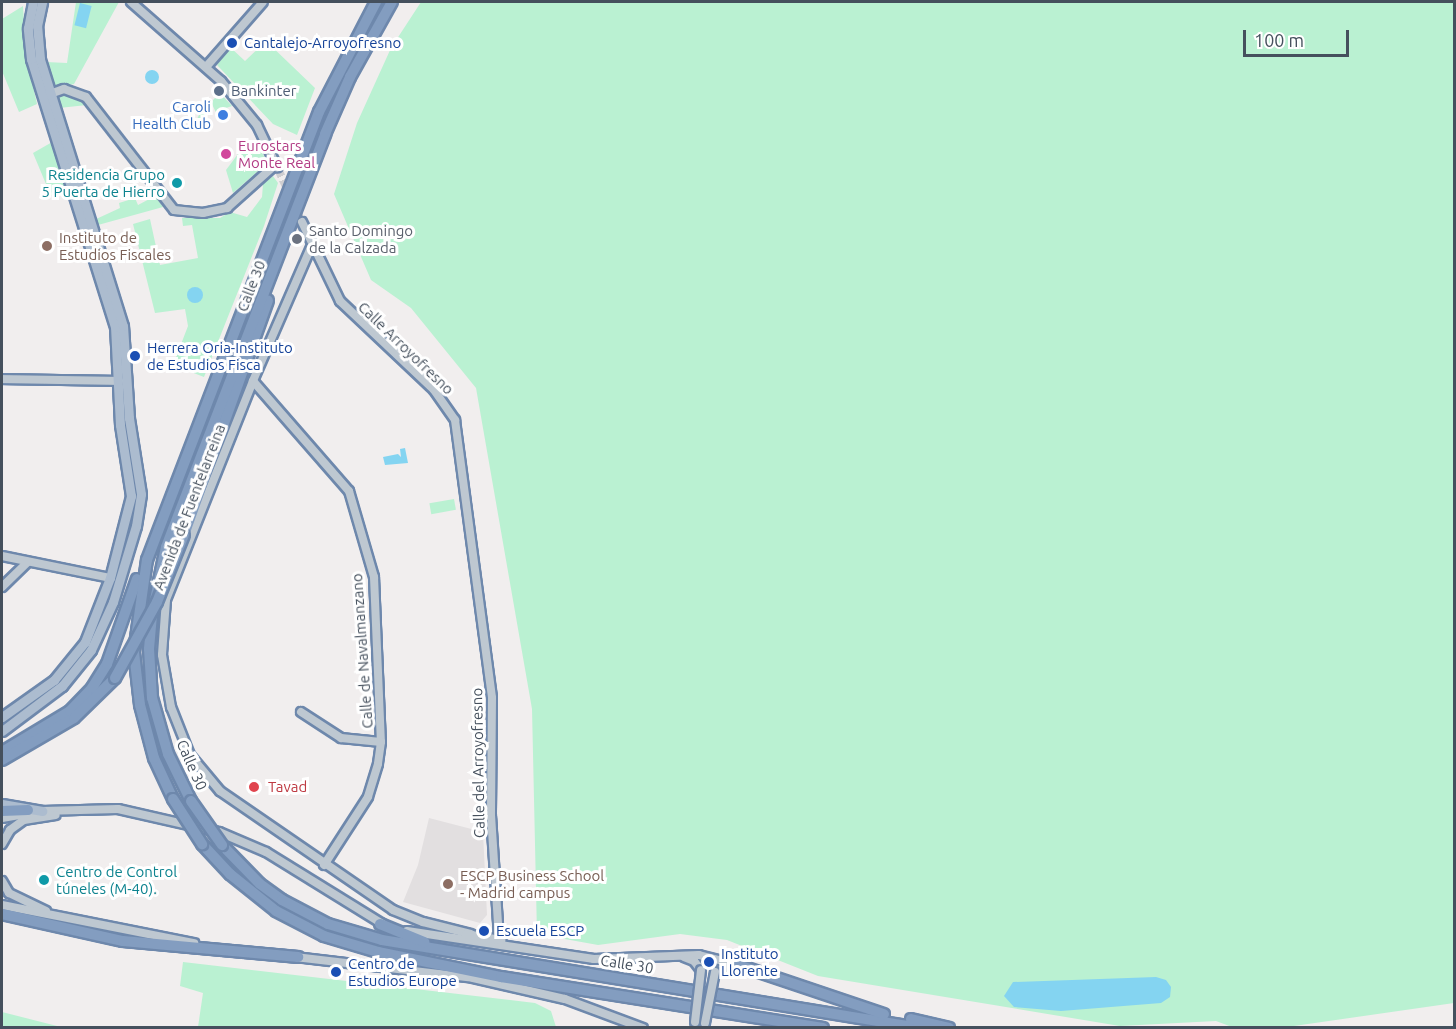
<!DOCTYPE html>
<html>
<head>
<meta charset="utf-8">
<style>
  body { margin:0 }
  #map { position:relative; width:1456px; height:1029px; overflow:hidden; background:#f1eeee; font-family:Ubuntu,sans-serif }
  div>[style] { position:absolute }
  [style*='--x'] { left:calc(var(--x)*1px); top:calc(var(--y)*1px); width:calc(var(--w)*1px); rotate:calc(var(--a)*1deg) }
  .education>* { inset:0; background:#e2dfe0 }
  .green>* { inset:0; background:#baf1d2; transform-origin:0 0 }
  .water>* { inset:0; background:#84d4f1; transform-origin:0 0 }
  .round { border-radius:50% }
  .minor-tunnel>* { height:8px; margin-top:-4px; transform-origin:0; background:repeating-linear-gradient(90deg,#cfced1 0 8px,transparent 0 12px) }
  .roads { filter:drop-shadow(2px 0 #6e88ac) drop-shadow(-2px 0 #6e88ac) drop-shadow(0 2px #6e88ac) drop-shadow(0 -2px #6e88ac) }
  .minor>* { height:8px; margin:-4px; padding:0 4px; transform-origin:4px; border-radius:4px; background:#bec8d1 }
  .major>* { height:9px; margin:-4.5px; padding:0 4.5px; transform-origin:4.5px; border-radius:4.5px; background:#acbccf }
  .highway>* { height:10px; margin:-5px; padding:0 5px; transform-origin:5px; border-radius:5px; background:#839dc0 }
  .bridges { filter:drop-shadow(2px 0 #6e88ac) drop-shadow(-2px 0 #6e88ac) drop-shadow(0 2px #6e88ac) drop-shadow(0 -2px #6e88ac) }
  .minor-bridge>* { height:8px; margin:-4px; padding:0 4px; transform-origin:4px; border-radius:4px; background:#bec8d1 }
  .highway-bridge>* { height:10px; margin:-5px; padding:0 5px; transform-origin:5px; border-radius:5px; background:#839dc0 }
  .dots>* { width:16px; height:16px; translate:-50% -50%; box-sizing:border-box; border:3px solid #fff; border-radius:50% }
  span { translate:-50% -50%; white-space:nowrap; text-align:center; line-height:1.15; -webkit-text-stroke:6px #fff; paint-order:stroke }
  .transit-label { font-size:15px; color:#164399 }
  .left { translate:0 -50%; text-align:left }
  .service-label { font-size:15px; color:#4e5e75 }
  .shop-label { font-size:15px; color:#366cbe }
  .right { translate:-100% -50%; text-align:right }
  .hotel-label { font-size:15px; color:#b23c85 }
  .culture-label { font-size:15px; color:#0d838f }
  .worship-label { font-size:15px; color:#5b616d }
  .education-label { font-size:15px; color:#785e54 }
  .street-label { font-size:15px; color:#45505d }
  .health-label { font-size:15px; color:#be3a42 }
  .frame { position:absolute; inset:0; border:3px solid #45505d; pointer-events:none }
  .scale { position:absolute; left:1243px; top:30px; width:106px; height:27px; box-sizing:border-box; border:3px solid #45505d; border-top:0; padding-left:8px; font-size:18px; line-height:21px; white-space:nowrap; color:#45505d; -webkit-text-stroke:4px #fff; paint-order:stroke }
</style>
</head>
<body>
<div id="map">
  <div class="education">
    <i style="clip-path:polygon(429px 818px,483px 832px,487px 915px,480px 923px,403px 902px,418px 865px)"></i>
  </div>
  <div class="green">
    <i style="clip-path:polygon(76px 2px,119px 2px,74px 84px,52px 89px,46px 62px,67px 63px)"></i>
    <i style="clip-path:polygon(421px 2px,1454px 2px,1454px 1003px,1287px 1027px,1232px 1027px,1216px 1021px,1120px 1026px,818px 976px,727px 940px,680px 934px,598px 945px,537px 934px,532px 709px,476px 388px,411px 308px,371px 280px,334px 194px,357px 123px,391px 48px)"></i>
    <i style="clip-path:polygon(23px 6px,26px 55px,37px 104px,19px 112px,2px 71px,2px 19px)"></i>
    <i style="clip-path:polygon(266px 41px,315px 88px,297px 135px,273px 124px,217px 65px,230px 47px,245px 61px)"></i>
    <i style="clip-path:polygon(64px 93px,74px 95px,87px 105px,59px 108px,56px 97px)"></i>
    <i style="clip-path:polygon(220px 93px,232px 106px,220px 110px,223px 117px,219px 119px,211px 102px)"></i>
    <i style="clip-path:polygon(202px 109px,210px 124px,202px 129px,197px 119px)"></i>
    <i style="clip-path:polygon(54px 141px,71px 195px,51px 196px,33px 153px)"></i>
    <i style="clip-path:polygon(260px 147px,267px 163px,233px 193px,226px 170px,238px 154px)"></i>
    <i style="clip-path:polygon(273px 176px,278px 183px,264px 226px,204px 377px,173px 365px,188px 326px,185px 309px,155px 313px,133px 224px,150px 219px,160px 265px,198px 258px,192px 225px,183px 226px,182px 218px,220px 218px,230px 212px,247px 217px,262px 197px,263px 184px)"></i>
    <i style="clip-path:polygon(155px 196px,163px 207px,98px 225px,94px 220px,120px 208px,119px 203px,135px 198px,138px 205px)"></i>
    <i style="left:454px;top:499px;width:11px;height:25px;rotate:80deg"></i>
    <i style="clip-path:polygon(183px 962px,535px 1003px,551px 1011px,556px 1027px,198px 1027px,203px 993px,180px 986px)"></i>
    <i style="clip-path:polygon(2px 1012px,61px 1027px,2px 1027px)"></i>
  </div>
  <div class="water">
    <i style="left:80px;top:3px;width:12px;height:23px;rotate:14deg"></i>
    <i class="round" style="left:145px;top:70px;width:14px;height:14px"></i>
    <i class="round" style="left:187px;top:287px;width:16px;height:16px"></i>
    <i style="clip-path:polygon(405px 448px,408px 463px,385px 465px,383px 457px,398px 454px,401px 457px,400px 449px)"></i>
    <i style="clip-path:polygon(1156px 977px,1166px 980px,1171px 987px,1170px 997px,1161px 1003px,1061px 1011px,1014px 1007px,1004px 996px,1013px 982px)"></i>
  </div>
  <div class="minor-tunnel">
    <i style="--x:278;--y:169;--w:58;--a:65.6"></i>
  </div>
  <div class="roads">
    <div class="minor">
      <i style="--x:131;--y:2;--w:120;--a:41.3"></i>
      <i style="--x:221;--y:81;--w:57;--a:50.7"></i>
      <i style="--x:257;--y:125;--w:47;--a:64.5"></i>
      <i style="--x:206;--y:67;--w:86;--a:-48.8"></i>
      <i style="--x:50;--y:94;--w:15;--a:-20"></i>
      <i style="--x:64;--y:89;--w:23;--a:20"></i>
      <i style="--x:86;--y:97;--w:143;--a:52.1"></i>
      <i style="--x:174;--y:210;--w:29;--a:6"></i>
      <i style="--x:203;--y:213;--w:25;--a:-12"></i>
      <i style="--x:227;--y:208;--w:66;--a:-41.9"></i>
      <i style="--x:302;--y:222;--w:88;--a:64.3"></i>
      <i style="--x:340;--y:301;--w:129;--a:43.4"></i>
      <i style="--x:434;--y:390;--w:37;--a:55"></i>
      <i style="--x:455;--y:420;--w:280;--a:82.4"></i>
      <i style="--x:492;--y:698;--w:117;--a:90.5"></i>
      <i style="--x:491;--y:815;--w:124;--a:86.3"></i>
      <i style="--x:312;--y:245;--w:148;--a:113.5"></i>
      <i style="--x:253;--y:381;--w:236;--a:111.7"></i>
      <i style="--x:166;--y:600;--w:55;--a:94.2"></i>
      <i style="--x:162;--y:655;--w:53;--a:80.2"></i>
      <i style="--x:171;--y:707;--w:52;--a:68.4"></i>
      <i style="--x:190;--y:755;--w:47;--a:50.2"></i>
      <i style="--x:220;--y:791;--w:210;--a:34.5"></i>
      <i style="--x:393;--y:910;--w:32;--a:22"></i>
      <i style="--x:423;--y:922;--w:49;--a:14"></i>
      <i style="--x:2;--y:379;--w:117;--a:1"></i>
      <i style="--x:253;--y:381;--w:146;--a:48.9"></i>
      <i style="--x:349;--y:491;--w:90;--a:73.8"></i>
      <i style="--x:374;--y:577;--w:165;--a:87.6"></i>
      <i style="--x:381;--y:742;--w:22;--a:98"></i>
      <i style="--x:378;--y:764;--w:34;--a:107"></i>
      <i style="--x:368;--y:797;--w:81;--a:122.9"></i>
      <i style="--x:2;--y:556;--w:110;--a:11.5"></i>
      <i style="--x:2;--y:587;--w:36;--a:-44"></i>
      <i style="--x:301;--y:712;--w:48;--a:33"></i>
      <i style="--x:341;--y:738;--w:40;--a:5.7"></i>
      <i style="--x:2;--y:818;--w:41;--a:-9.9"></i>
      <i style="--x:42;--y:811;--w:76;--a:-1.5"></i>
      <i style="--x:118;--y:809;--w:104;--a:12.8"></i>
      <i style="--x:219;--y:832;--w:51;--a:23.1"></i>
      <i style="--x:266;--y:852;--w:139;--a:31.7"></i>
      <i style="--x:2;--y:844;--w:16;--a:-60"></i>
      <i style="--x:10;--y:830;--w:17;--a:-36"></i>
      <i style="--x:24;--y:820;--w:32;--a:-9"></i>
      <i style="--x:2;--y:881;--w:14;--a:60"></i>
      <i style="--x:9;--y:893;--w:41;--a:25.9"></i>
      <i style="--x:2;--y:905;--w:196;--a:11.2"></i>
      <i style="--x:407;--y:931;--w:189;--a:8.5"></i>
      <i style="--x:594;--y:959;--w:105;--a:-2.2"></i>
      <i style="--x:699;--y:955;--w:40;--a:14.4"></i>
      <i style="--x:466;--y:934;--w:36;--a:10"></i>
      <i style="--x:295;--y:957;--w:179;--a:6.7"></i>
      <i style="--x:473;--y:978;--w:94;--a:12.9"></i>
      <i style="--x:565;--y:999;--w:83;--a:20.4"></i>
      <i style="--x:684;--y:957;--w:11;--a:22"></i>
      <i style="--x:694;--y:961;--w:11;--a:52"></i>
      <i style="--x:715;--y:972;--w:20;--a:-20"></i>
    </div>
    <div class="major">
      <i style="--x:2;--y:717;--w:64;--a:-35.4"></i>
      <i style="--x:54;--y:680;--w:49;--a:-50.8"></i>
      <i style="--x:85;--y:642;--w:69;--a:-68.7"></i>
      <i style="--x:110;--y:578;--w:85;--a:-75.6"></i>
      <i style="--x:131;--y:496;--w:72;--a:-98.8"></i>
      <i style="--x:120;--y:425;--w:98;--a:-92.9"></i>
      <i style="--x:115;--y:327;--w:281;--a:-107.4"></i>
      <i style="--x:31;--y:59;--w:31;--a:-96"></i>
      <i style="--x:28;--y:28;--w:26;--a:-79"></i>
      <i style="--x:2;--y:731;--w:75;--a:-36.9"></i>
      <i style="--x:62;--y:686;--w:46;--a:-51.1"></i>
      <i style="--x:91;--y:650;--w:53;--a:-65.4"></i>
      <i style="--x:113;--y:602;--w:79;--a:-73.2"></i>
      <i style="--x:136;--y:526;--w:32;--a:-81"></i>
      <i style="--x:141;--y:494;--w:77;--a:-99"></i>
      <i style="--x:129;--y:418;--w:92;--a:-93.7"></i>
      <i style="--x:123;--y:326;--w:280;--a:-107.3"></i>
      <i style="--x:40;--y:59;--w:33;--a:-95"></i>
      <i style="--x:37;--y:26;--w:25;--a:-78"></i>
      <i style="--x:2;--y:804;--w:41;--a:9.9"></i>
    </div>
    <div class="highway">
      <i style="--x:184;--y:535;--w:249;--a:-70.3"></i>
      <i style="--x:2;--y:752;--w:79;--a:-31.1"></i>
      <i style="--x:70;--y:711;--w:32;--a:-46"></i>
      <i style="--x:92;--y:688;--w:28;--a:-58"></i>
      <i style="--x:107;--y:664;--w:90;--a:-70.6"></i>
      <i style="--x:2;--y:760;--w:83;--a:-30.3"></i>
      <i style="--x:74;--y:718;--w:57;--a:-44.3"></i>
      <i style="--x:173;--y:799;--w:45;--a:-114.9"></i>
      <i style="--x:154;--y:758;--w:55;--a:-104.8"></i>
      <i style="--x:140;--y:705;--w:53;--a:-96.5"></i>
      <i style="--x:134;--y:652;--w:93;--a:-82"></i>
      <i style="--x:147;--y:560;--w:480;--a:-69"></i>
      <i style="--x:319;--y:112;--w:124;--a:-62.6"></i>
      <i style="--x:191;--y:801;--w:52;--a:-116.1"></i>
      <i style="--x:168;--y:754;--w:58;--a:-105.9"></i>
      <i style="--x:152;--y:698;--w:49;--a:-93.5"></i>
      <i style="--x:149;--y:649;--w:35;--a:-85"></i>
      <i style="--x:152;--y:614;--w:68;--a:-78.2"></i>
      <i style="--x:166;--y:547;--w:443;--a:-68.9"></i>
      <i style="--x:325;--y:134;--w:62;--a:-66.3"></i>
      <i style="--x:350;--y:77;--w:86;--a:-60.8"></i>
      <i style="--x:2;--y:811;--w:26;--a:-2"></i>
      <i style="--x:202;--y:844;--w:41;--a:47"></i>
      <i style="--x:230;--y:874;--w:59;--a:38.8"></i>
      <i style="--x:276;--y:911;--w:54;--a:27.5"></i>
      <i style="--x:324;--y:936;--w:56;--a:16.5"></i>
      <i style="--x:378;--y:952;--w:126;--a:11.5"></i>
      <i style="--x:501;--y:977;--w:326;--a:9"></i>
      <i style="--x:222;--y:845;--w:54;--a:45.7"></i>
      <i style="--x:260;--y:884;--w:27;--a:36"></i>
      <i style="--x:282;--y:900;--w:52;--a:27.6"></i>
      <i style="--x:328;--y:924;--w:56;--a:16.5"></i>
      <i style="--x:382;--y:940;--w:545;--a:9.29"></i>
      <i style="--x:2;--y:914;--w:124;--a:12.6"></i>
      <i style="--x:123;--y:941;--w:176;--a:5.2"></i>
      <i style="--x:380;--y:924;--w:48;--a:22.2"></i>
      <i style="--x:738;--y:965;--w:154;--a:18.6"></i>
      <i style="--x:911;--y:1019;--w:39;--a:13"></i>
    </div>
  </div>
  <div class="bridges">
    <div class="minor-bridge">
      <i style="--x:695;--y:1022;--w:52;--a:-83.4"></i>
      <i style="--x:705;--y:1023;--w:52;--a:-78.9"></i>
    </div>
    <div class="highway-bridge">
      <i style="--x:115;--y:678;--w:87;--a:-61.1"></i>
      <i style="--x:157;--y:602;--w:72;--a:-68.1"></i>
      <i style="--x:173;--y:799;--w:54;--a:57.2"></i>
      <i style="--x:191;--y:801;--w:54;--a:54.8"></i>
    </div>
  </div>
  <div class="dots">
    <i style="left:232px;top:43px;background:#1a4fb4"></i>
    <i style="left:219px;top:91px;background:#5c6f8a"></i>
    <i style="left:223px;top:115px;background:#3f7fe0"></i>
    <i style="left:226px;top:154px;background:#d1479c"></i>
    <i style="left:177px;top:183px;background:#0f9aa8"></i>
    <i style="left:297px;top:239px;background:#6b7280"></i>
    <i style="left:47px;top:246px;background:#8d6e63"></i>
    <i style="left:135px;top:356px;background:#1a4fb4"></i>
    <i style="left:254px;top:787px;background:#e0444e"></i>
    <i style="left:44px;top:880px;background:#0f9aa8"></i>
    <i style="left:448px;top:884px;background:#8d6e63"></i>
    <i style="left:484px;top:931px;background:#1a4fb4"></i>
    <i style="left:709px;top:962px;background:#1a4fb4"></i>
    <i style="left:336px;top:972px;background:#1a4fb4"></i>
  </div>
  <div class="transit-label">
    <span class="left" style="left:244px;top:43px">Cantalejo-Arroyofresno</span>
    <span class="left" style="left:147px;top:356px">Herrera Oria-Instituto<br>de Estudios Fisca</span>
    <span class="left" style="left:496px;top:931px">Escuela ESCP</span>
    <span class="left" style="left:721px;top:962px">Instituto<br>Llorente</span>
    <span class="left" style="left:348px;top:972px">Centro de<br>Estudios Europe</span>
  </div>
  <div class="service-label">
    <span class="left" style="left:231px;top:91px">Bankinter</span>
  </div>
  <div class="shop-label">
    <span class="right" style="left:211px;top:115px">Caroli<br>Health Club</span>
  </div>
  <div class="hotel-label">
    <span class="left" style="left:238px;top:154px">Eurostars<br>Monte Real</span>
  </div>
  <div class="culture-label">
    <span class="right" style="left:165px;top:183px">Residencia Grupo<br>5 Puerta de Hierro</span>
    <span class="left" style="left:56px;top:880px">Centro de Control<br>túneles (M-40).</span>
  </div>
  <div class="worship-label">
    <span class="left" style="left:309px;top:239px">Santo Domingo<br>de la Calzada</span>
  </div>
  <div class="education-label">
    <span class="left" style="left:59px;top:246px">Instituto de<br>Estudios Fiscales</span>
    <span class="left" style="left:460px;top:884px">ESCP Business School<br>- Madrid campus</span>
  </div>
  <div class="street-label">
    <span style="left:251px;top:286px;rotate:-69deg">Calle 30</span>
    <span style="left:406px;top:348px;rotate:44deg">Calle Arroyofresno</span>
    <span style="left:189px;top:507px;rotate:-69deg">Avenida de Fuentelarreina</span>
    <span style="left:362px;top:651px;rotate:-94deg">Calle de Navalmanzano</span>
    <span style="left:478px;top:763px;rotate:-91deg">Calle del Arroyofresno</span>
    <span style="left:192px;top:765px;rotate:66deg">Calle 30</span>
    <span style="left:627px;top:964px;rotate:9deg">Calle 30</span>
  </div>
  <div class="health-label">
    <span class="left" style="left:268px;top:787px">Tavad</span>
  </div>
  <div class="frame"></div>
  <div class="scale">100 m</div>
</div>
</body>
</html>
